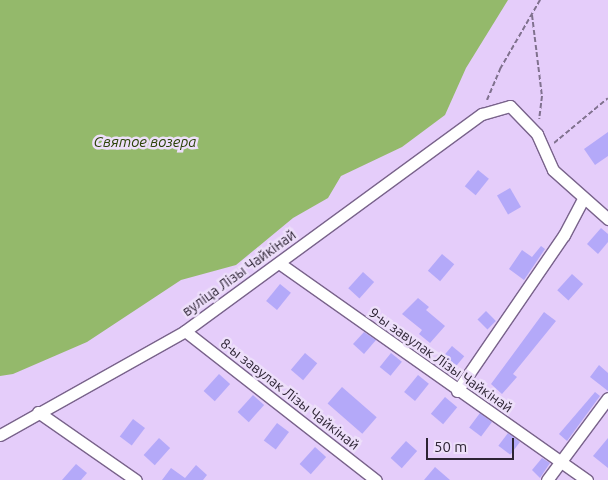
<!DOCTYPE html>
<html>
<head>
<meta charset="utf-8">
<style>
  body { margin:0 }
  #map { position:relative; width:608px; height:480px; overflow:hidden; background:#e5cdfa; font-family:Ubuntu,sans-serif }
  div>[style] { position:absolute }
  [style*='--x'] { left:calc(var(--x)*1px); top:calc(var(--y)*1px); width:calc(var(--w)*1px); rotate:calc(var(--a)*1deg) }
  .water>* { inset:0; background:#94b96b }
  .building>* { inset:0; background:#b4a9f9; transform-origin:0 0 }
  .path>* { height:2px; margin-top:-1px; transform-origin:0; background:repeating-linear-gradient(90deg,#80718e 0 5px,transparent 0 7.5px) }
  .roads { filter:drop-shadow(1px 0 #79638b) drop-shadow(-1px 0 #79638b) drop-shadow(0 1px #79638b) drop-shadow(0 -1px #79638b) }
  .street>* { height:11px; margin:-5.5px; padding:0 5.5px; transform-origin:5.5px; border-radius:5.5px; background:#fff }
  span { translate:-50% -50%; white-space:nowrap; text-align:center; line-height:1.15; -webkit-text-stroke:5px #eddffa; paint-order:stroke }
  .street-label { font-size:14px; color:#2d2434 }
  .water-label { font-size:15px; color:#2c4308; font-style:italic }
  .scale { position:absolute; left:426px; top:438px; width:88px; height:22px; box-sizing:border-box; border:2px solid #2d2434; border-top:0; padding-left:6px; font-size:15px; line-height:18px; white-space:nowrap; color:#2d2434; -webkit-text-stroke:4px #eddffa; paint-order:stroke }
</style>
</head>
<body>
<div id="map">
  <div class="water">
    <i style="clip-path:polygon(0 0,508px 0,466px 68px,445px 115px,402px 147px,341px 176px,328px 198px,293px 218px,236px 265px,181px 280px,87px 342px,13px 374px,0 376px)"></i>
  </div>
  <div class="building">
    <i style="clip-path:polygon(608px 132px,608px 156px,595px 165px,584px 149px)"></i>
    <i style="left:478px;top:170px;width:14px;height:21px;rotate:39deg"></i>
    <i style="left:510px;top:188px;width:22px;height:15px;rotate:60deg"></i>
    <i style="clip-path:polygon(601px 228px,608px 234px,608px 242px,598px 254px,587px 244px)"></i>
    <i style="clip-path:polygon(541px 246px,545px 249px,524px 280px,509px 269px,522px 250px,532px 257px)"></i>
    <i style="left:442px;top:254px;width:16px;height:22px;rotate:40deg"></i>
    <i style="left:363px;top:272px;width:15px;height:22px;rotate:42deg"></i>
    <i style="left:572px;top:274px;width:15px;height:22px;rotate:42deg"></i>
    <i style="left:280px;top:284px;width:14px;height:22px;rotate:39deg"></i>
    <i style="clip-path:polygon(418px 298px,429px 307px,426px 310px,445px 326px,430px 343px,419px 334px,422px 330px,402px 314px)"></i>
    <i style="left:486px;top:311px;width:14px;height:12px;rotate:45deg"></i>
    <i style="clip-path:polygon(544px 312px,556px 321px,513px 374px,517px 377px,502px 394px,491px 384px)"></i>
    <i style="clip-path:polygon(364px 332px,376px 340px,364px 354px,353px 344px)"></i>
    <i style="left:452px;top:346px;width:16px;height:22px;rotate:40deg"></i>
    <i style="left:305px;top:353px;width:16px;height:22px;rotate:40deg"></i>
    <i style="left:391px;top:353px;width:14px;height:18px;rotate:39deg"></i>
    <i style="clip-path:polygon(599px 365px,608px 373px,608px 391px,590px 377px)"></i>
    <i style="left:219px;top:374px;width:15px;height:23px;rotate:42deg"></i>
    <i style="left:418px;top:375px;width:14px;height:22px;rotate:39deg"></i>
    <i style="left:342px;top:387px;width:46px;height:22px;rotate:41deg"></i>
    <i style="clip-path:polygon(595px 392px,600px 396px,567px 441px,559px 434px)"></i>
    <i style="left:253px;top:395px;width:15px;height:23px;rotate:42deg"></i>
    <i style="left:445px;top:397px;width:16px;height:22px;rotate:40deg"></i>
    <i style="left:480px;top:413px;width:15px;height:18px;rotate:37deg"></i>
    <i style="left:133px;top:419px;width:15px;height:22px;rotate:37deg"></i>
    <i style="left:277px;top:423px;width:15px;height:22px;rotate:37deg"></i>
    <i style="left:508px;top:433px;width:15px;height:16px;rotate:37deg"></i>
    <i style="left:159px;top:438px;width:15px;height:23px;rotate:42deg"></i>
    <i style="clip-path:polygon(608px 438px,608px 468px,593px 456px)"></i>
    <i style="left:406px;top:441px;width:15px;height:23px;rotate:42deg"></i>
    <i style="left:315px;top:447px;width:15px;height:23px;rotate:42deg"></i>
    <i style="clip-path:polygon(542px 458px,550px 463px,540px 478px,532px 470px)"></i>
    <i style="clip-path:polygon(76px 464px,87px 473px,81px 480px,62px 480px)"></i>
    <i style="clip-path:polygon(196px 465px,207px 475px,203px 480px,162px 480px,171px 468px,185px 478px)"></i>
    <i style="clip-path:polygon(435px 467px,450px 480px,424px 480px)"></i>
  </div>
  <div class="path">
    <i style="--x:532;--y:15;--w:82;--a:83"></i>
    <i style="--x:542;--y:96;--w:23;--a:97"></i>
    <i style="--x:487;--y:100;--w:34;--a:-67"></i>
    <i style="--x:500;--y:69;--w:80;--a:-59.9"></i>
    <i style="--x:554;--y:143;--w:70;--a:-39.8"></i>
  </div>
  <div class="roads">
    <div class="street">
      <i style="--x:279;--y:263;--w:377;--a:35.2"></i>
      <i style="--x:185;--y:331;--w:242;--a:38"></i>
      <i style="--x:457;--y:391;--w:189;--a:-55.6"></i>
      <i style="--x:564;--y:235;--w:41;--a:-62.2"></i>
      <i style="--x:38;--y:412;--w:119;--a:34.8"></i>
      <i style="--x:0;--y:435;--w:212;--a:-29.3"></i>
      <i style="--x:185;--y:331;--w:368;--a:-36.2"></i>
      <i style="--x:482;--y:114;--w:29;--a:-16"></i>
      <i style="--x:510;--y:106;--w:39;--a:46"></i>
      <i style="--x:537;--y:134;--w:39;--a:66"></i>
      <i style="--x:553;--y:170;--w:74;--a:41.7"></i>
      <i style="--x:547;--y:480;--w:102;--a:-53.4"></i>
    </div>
  </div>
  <div class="street-label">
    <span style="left:239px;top:273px;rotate:-36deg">вуліца Лізы Чайкінай</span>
    <span style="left:441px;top:360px;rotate:35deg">9-ы завулак Лізы Чайкінай</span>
    <span style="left:290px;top:394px;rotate:38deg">8-ы завулак Лізы Чайкінай</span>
  </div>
  <div class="water-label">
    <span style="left:145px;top:142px">Святое возера</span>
  </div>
  <div class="scale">50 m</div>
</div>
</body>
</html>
